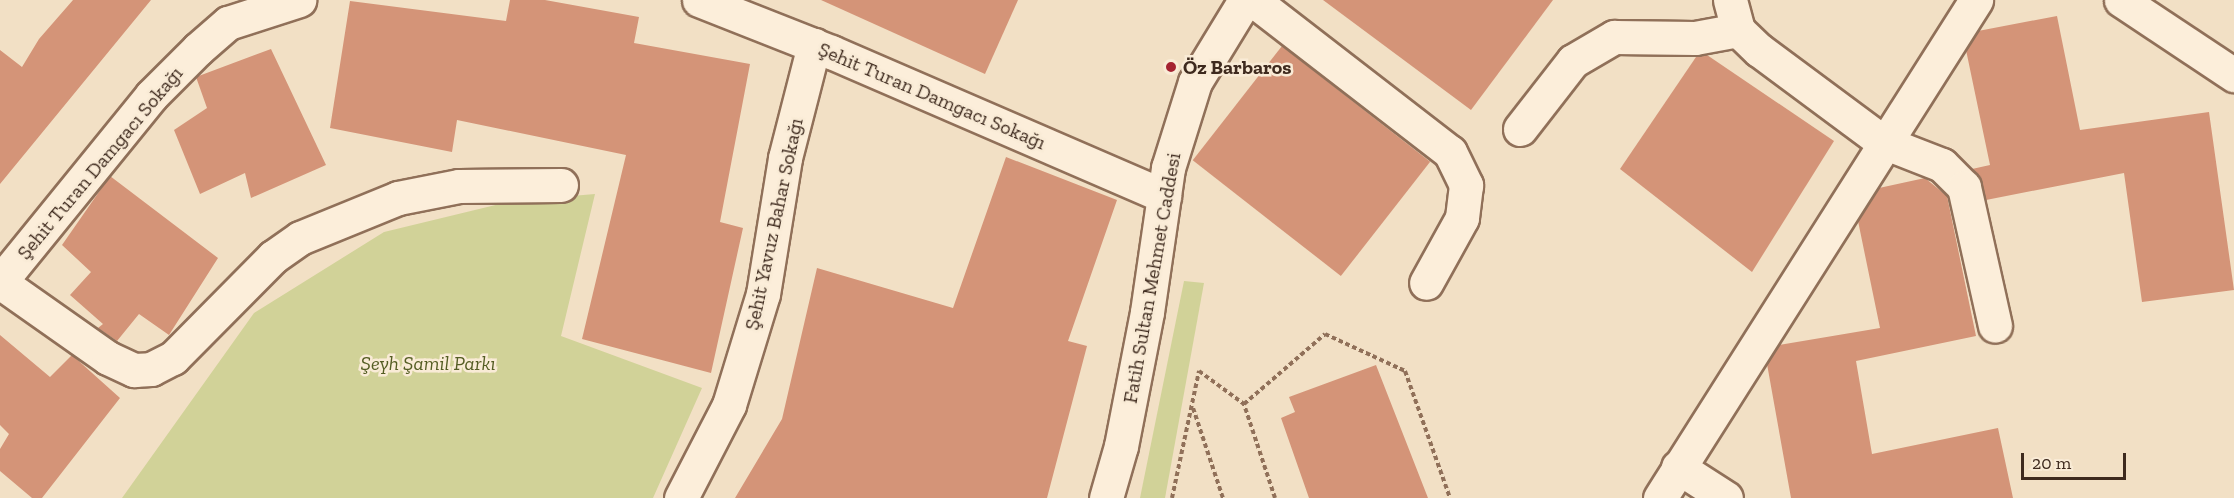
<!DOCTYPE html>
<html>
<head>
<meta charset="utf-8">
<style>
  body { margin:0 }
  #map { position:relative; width:2234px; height:498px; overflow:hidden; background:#f2e0c5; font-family:"Zilla Slab",serif }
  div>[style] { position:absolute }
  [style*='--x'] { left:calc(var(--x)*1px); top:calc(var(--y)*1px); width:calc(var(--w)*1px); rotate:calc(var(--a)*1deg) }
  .green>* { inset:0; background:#d1d298 }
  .building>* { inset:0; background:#d49478; transform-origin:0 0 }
  .path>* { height:4px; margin-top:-2px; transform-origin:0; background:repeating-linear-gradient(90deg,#907059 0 4.5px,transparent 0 7.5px) }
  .roads { filter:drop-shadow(2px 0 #907059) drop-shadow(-2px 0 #907059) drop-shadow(0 2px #907059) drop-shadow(0 -2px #907059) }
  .minor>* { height:33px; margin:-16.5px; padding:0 16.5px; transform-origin:16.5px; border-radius:16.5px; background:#fceeda }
  .dots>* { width:16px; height:16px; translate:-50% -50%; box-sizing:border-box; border:3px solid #f9ebd6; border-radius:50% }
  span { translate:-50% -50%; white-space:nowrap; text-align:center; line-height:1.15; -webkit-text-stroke:5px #f9ebd6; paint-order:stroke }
  .poi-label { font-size:20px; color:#3e2a1e; font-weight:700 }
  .left { translate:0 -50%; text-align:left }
  .street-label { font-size:20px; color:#3e2a1e }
  .park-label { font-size:20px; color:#545d23; font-style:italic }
  .scale { position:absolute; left:2021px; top:453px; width:105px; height:27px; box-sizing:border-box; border:3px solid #3e2a1e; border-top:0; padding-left:8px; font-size:18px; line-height:21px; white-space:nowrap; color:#3e2a1e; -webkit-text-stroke:4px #f9ebd6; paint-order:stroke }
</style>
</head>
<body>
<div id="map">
  <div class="green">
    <i style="clip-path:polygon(595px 194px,561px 336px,702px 388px,653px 498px,122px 498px,254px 313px,384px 232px,512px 201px)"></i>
    <i style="clip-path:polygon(1184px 281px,1204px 283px,1165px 498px,1140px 498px)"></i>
  </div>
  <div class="building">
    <i style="clip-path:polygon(73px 0,151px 0,0 184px,0 50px,22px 67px,39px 39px)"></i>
    <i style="clip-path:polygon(510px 0,545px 0,639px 17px,634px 43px,750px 64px,720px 222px,743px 228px,711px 373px,582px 339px,626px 155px,457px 120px,452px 152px,330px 128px,350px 1px,506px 21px)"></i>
    <i style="clip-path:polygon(821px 0,1018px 0,985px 74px)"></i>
    <i style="clip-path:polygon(1323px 0,1553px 0,1471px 110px)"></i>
    <i style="clip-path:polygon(2057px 16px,2080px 130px,2209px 112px,2234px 290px,2142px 302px,2124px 173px,1986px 200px,1982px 182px,1972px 169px,1990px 165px,1966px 50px,1978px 31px)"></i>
    <i style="left:1282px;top:46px;width:188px;height:145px;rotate:38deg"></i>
    <i style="clip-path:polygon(271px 49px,326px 165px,251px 198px,245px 173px,200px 194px,174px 130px,207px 108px,196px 77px)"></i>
    <i style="clip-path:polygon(1707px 55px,1834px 141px,1752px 272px,1620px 169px,1696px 57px)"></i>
    <i style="clip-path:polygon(1006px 157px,1117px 200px,1068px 341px,1087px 346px,1047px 498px,735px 498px,782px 419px,817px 268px,953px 308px)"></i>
    <i style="clip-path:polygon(110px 176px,218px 258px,169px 335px,139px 314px,117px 341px,98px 328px,103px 324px,70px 295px,91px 272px,62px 245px)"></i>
    <i style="clip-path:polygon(1925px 178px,1947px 196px,1976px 336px,1856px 361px,1872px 454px,1998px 428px,2013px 498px,1791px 498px,1767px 364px,1779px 345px,1880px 328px,1858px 221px,1879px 188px)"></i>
    <i style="clip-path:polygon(0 335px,50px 377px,72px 355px,120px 398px,42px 498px,32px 498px,0 471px,0 449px,9px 434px,0 425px)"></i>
    <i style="clip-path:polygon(1376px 365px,1428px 498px,1309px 498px,1281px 418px,1295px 412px,1289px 397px)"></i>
  </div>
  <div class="path">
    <i style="--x:1193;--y:408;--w:95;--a:71.6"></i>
    <i style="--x:1172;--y:498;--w:130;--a:-78"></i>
    <i style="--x:1199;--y:371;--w:56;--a:36.3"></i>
    <i style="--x:1275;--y:498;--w:99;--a:-108.3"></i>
    <i style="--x:1244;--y:404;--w:107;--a:-40.8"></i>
    <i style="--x:1325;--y:334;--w:88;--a:24.8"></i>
    <i style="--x:1405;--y:371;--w:135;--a:70.5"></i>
  </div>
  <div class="roads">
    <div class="minor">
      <i style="--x:699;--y:0;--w:142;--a:21.5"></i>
      <i style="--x:831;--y:52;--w:363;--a:23.4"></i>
      <i style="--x:1253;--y:0;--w:249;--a:37.7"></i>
      <i style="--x:1450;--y:152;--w:37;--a:64"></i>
      <i style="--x:1466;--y:185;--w:33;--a:97"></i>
      <i style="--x:1462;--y:218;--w:74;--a:119"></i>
      <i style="--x:1730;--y:0;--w:31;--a:75"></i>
      <i style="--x:1738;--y:30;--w:29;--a:44"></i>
      <i style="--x:1759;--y:50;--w:154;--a:36.6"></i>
      <i style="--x:1883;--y:142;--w:63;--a:21.3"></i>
      <i style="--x:1942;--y:165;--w:31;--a:45"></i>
      <i style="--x:1964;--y:187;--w:142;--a:77.4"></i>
      <i style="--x:2121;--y:0;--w:136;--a:33.6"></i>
      <i style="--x:1520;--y:129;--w:86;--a:-52.1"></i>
      <i style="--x:1573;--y:61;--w:48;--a:-30.3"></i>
      <i style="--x:1614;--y:37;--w:81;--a:0.7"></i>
      <i style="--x:1695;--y:38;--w:44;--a:-10.5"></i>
      <i style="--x:0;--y:282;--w:132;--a:35.1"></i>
      <i style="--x:108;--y:358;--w:29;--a:25"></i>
      <i style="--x:134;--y:370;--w:17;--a:-3"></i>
      <i style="--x:151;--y:369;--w:25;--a:-27"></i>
      <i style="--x:173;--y:358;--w:142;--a:-45.3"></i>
      <i style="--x:273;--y:257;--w:33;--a:-35"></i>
      <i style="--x:300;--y:238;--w:106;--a:-22.2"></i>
      <i style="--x:398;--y:198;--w:62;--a:-11.1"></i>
      <i style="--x:459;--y:186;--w:102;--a:-0.6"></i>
      <i style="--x:0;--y:282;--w:240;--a:-50.9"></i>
      <i style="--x:151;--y:96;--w:66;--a:-45"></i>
      <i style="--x:198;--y:49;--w:40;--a:-41"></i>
      <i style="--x:228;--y:23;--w:75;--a:-17.9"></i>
      <i style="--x:1678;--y:467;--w:57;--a:32.9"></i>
      <i style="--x:681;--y:498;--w:105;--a:-62.7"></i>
      <i style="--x:729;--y:405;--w:116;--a:-73"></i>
      <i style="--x:763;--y:294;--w:138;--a:-80.8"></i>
      <i style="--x:785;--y:158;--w:117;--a:-75.6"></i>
      <i style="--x:1106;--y:498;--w:54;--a:-73.9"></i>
      <i style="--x:1121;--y:446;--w:136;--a:-79"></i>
      <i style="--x:1147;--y:312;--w:146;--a:-81.7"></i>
      <i style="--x:1168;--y:168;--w:90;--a:-72.6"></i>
      <i style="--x:1195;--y:82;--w:96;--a:-58.6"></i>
      <i style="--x:1660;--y:498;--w:590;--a:-57.6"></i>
    </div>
  </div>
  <div class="dots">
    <i style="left:1171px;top:67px;background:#a52331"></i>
  </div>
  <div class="poi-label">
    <span class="left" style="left:1183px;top:67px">Öz Barbaros</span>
  </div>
  <div class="street-label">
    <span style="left:932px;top:96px;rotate:23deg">Şehit Turan Damgacı Sokağı</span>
    <span style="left:100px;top:163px;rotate:-50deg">Şehit Turan Damgacı Sokağı</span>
    <span style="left:774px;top:224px;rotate:-78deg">Şehit Yavuz Bahar Sokağı</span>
    <span style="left:1152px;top:278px;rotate:-80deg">Fatih Sultan Mehmet Caddesi</span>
  </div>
  <div class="park-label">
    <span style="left:428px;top:363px">Şeyh Şamil Parkı</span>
  </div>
  <div class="scale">20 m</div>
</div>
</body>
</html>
